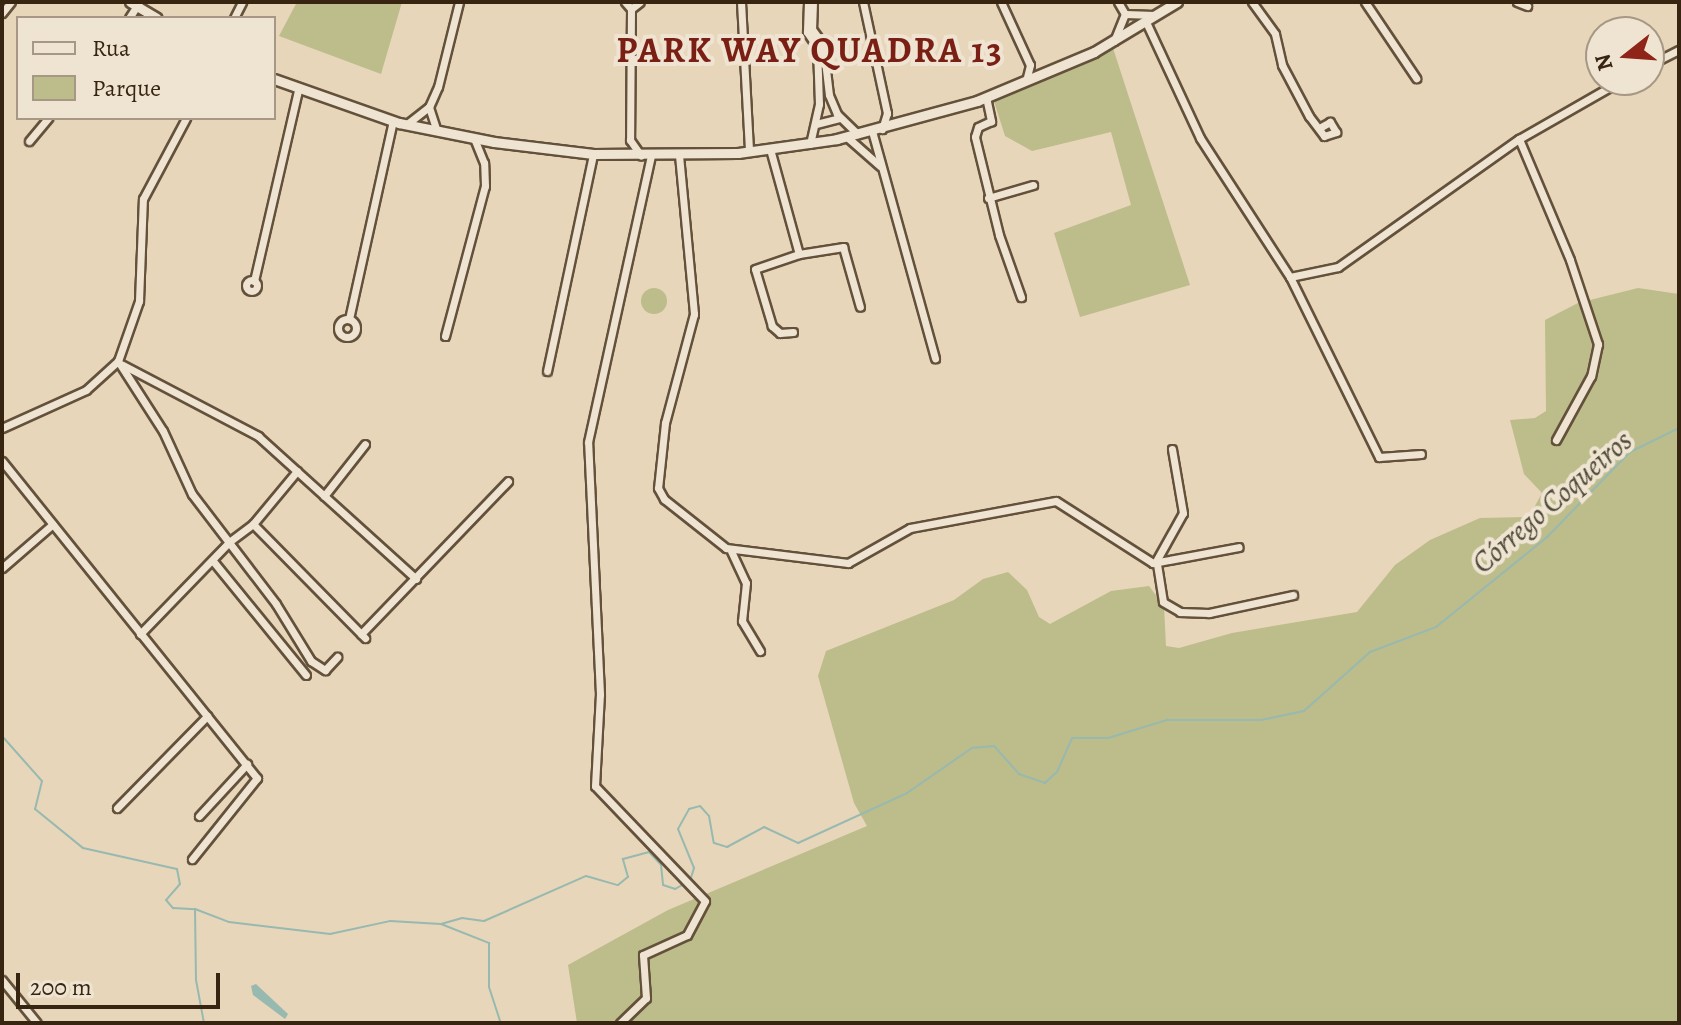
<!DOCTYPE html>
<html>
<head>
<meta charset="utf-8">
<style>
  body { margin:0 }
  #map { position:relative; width:1681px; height:1025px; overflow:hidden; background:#e7d6ba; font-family:Alegreya,serif }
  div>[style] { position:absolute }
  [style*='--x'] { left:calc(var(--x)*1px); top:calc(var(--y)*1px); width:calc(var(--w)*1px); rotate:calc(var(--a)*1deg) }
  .green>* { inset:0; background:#bdbc8b }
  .round { border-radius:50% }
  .water>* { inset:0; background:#97b9b0 }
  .stream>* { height:2px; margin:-1px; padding:0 1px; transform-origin:1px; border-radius:1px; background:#97b9b0 }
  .roads { filter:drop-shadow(2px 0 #64513b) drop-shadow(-2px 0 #64513b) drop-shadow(0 2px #64513b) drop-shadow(0 -2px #64513b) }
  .street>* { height:7px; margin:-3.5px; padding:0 3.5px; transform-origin:3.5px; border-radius:3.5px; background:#efe4d2 }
  .street>.ring { margin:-3.5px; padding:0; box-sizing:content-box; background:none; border:7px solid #efe4d2; border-radius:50% }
  .secondary>* { height:9px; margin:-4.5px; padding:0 4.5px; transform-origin:4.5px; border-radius:4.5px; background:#efe4d2 }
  span { translate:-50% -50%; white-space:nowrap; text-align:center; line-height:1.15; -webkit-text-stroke:8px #efe4d2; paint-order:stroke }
  .water-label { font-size:30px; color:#504a39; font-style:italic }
  .district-label { font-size:36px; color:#7a1f14; font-weight:700; letter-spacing:2px }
  .frame { position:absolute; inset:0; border:4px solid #382511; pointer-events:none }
  .legend { position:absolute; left:16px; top:16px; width:260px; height:104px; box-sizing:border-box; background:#efe4d2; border:2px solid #a69885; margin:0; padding:10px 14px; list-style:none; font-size:24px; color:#382511 }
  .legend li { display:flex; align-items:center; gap:16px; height:40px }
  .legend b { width:40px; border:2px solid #a69885 }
  .north { position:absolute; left:1585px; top:16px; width:80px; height:80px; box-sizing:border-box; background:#efe4d2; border:2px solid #a69885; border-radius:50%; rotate:253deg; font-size:22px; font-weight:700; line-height:32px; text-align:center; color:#382511 }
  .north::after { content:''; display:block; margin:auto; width:28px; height:36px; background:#8f2418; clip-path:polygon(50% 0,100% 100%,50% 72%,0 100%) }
  .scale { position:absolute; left:16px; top:973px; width:204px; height:36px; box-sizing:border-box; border:4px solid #382511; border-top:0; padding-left:10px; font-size:24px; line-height:28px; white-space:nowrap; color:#382511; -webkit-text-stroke:6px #efe4d2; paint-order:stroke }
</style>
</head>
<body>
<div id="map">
  <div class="green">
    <i style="clip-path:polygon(297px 2px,402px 2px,381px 74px,279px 36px)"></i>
    <i style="clip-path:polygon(1111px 42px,1190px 285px,1080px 317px,1054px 233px,1131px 205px,1111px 132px,1032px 151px,1005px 136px,992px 95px)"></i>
    <i style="clip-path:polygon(1638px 288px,1679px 294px,1679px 1023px,577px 1023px,568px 965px,668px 910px,867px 826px,854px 803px,818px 676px,826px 651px,954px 600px,983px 579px,1008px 572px,1027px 590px,1039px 617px,1050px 624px,1111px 591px,1149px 586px,1164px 606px,1166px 646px,1179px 648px,1232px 633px,1357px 612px,1395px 565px,1430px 540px,1480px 518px,1529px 517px,1542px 493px,1524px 474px,1510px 420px,1535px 418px,1546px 411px,1545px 320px,1578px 303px)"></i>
    <i class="round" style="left:641px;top:288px;width:26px;height:26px"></i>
  </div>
  <div class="water">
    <i style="clip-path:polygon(256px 984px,288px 1014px,285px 1019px,253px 995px,251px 986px)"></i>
  </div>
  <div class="stream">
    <i style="--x:2;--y:736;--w:60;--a:48.4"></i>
    <i style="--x:42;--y:781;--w:29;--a:104"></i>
    <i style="--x:35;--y:809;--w:62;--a:39.1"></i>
    <i style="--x:83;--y:848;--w:96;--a:12.6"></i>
    <i style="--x:177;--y:869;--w:15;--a:79"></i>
    <i style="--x:180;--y:884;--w:21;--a:131"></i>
    <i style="--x:166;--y:900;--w:11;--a:49"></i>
    <i style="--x:173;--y:908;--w:22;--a:3"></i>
    <i style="--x:195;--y:909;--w:36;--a:21"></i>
    <i style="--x:229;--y:922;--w:102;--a:6.8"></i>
    <i style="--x:330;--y:934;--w:61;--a:-12.2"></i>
    <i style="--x:390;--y:921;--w:51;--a:3.4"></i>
    <i style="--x:441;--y:924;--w:52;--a:21.6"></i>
    <i style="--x:489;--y:943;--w:44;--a:90"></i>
    <i style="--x:489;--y:987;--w:38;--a:72"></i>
    <i style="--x:690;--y:881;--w:14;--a:-73"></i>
    <i style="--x:694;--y:868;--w:42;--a:-112.3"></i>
    <i style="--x:678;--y:829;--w:23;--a:-61"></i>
    <i style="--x:689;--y:809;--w:11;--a:-15"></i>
    <i style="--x:700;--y:806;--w:13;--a:48"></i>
    <i style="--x:709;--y:816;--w:27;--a:80"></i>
    <i style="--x:714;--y:843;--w:14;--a:17"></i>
    <i style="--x:727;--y:847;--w:42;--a:-28.4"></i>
    <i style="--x:764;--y:827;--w:38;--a:25"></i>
    <i style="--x:798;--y:843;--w:120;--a:-24.6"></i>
    <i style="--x:907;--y:793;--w:79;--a:-34.7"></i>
    <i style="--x:972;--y:748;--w:22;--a:-5"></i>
    <i style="--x:994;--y:746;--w:38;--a:48"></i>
    <i style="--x:1019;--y:774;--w:28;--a:19"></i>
    <i style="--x:1045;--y:783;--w:16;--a:-43"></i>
    <i style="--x:1057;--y:772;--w:37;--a:-66"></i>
    <i style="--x:1072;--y:738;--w:36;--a:0"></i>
    <i style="--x:1108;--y:738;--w:62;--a:-17"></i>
    <i style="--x:1167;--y:720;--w:94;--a:0"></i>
    <i style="--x:1261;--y:720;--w:44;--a:-11.8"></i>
    <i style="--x:1304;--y:711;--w:89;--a:-41.8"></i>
    <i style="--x:1370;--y:652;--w:71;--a:-20.7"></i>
    <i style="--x:1436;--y:627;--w:143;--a:-39"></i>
    <i style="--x:1547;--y:537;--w:119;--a:-45.7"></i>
    <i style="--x:1630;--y:452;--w:55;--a:-26.1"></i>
    <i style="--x:195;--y:909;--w:71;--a:89.2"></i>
    <i style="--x:196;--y:980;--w:44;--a:79.5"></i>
    <i style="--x:441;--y:924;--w:22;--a:-16"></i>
    <i style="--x:462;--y:918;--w:22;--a:8"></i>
    <i style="--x:484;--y:921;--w:111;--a:-23.8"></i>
    <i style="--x:586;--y:876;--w:33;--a:16"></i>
    <i style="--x:618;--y:885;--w:13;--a:-39"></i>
    <i style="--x:628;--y:877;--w:19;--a:-106"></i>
    <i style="--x:623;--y:859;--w:27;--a:-15"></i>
    <i style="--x:649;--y:852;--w:18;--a:47"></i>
    <i style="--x:661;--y:865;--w:20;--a:84"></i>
    <i style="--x:663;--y:885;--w:13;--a:18"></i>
    <i style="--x:675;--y:889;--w:10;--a:-29"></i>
  </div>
  <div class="roads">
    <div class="street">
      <i style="--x:625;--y:2;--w:9;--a:49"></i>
      <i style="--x:631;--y:9;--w:131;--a:90.4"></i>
      <i style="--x:630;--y:140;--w:19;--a:55"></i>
      <i style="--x:741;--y:2;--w:150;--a:86.9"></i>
      <i style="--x:808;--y:2;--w:30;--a:92"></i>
      <i style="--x:807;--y:32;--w:18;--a:56"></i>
      <i style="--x:817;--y:47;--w:57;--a:88"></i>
      <i style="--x:819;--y:104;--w:41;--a:102.7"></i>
      <i style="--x:813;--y:2;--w:27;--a:92"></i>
      <i style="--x:812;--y:29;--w:19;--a:54"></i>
      <i style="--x:823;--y:44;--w:51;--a:83.3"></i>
      <i style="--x:829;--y:95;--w:21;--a:67"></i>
      <i style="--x:837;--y:114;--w:29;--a:44"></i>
      <i style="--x:863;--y:2;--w:114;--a:77.8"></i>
      <i style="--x:887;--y:113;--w:17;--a:107"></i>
      <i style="--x:1001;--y:2;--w:69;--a:65.3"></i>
      <i style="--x:1030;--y:65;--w:16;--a:104"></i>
      <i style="--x:1118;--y:2;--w:14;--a:60"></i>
      <i style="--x:1252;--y:2;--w:39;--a:54"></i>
      <i style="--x:1275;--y:34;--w:32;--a:77"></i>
      <i style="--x:1282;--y:65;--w:58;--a:62.1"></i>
      <i style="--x:1309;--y:116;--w:25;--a:53"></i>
      <i style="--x:1324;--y:136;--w:13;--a:-18"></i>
      <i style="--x:1336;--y:132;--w:12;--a:-121"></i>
      <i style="--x:1330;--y:122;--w:10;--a:151"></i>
      <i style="--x:1365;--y:2;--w:92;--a:56.1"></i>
      <i style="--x:1517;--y:2;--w:11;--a:22"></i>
      <i style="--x:631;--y:9;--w:11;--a:-38"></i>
      <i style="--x:2;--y:13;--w:14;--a:-51"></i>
      <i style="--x:1125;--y:14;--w:29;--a:2"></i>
      <i style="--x:129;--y:18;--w:17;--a:-57"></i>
      <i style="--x:234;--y:18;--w:18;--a:-63"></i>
      <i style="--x:1146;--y:22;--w:128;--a:65"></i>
      <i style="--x:1200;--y:138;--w:166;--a:57.1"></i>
      <i style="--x:1290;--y:277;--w:49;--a:-11.8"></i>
      <i style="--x:1338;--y:267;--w:222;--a:-35.3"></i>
      <i style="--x:1519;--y:139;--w:119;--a:-29.8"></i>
      <i style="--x:1114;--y:41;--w:29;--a:-68"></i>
      <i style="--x:1649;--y:65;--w:34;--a:-27"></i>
      <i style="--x:986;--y:97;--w:25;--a:78"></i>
      <i style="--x:991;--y:121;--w:14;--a:155"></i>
      <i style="--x:978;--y:127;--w:10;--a:107"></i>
      <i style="--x:975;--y:137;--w:101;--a:76.2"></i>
      <i style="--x:999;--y:235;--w:66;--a:70.5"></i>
      <i style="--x:429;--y:107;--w:25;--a:72"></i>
      <i style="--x:407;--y:124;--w:28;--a:-38"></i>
      <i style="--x:429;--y:107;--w:22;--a:-66"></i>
      <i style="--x:438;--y:87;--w:88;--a:-76.1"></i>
      <i style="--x:816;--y:124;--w:25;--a:-14"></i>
      <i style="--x:872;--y:131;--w:236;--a:74.5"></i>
      <i style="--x:847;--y:137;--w:44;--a:41.3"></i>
      <i style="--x:1519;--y:139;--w:131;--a:67.1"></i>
      <i style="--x:1570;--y:260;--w:89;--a:71.6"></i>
      <i style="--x:1598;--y:344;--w:33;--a:102"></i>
      <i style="--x:1591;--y:376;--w:73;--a:118.7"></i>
      <i style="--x:29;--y:141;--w:30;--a:-50"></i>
      <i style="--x:770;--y:149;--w:109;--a:74.6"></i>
      <i style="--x:799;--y:254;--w:45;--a:-9"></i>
      <i style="--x:843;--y:247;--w:62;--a:74.2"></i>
      <i style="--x:679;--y:155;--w:160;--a:84.6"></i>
      <i style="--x:694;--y:314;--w:113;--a:104.9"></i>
      <i style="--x:665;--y:423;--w:65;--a:96.1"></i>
      <i style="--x:658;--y:488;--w:13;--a:61"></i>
      <i style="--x:664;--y:499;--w:79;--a:38.3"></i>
      <i style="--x:726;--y:548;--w:123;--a:7"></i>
      <i style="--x:848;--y:563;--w:71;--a:-29.4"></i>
      <i style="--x:910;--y:528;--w:148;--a:-10.5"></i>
      <i style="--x:1056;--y:501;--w:115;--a:32.6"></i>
      <i style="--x:1153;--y:563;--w:87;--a:-10.5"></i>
      <i style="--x:988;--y:198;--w:47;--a:-16.1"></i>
      <i style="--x:1290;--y:277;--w:201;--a:63.7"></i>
      <i style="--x:1379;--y:457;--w:42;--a:-4.1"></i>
      <i class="ring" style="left:246.5px;top:280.5px;width:4px;height:4px"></i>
      <i style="--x:254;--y:281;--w:195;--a:-77"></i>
      <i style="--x:349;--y:319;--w:203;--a:-77.5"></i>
      <i class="ring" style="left:338px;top:319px;width:11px;height:11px"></i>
      <i style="--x:793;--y:332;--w:13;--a:176"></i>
      <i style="--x:780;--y:333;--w:11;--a:-139"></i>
      <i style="--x:772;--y:326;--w:59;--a:-106.6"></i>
      <i style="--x:755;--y:269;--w:46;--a:-18.8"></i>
      <i style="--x:445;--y:336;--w:155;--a:-75.1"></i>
      <i style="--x:485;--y:186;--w:23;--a:-92"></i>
      <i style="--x:484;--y:163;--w:27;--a:-112"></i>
      <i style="--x:118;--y:361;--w:83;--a:57.3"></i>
      <i style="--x:163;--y:431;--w:69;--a:65.3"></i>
      <i style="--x:192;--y:494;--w:138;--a:52.6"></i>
      <i style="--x:276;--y:604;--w:67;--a:58.4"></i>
      <i style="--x:311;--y:661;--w:17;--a:33"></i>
      <i style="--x:325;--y:670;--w:18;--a:-47"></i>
      <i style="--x:123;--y:365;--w:153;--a:27.7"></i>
      <i style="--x:258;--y:436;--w:213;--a:42.1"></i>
      <i style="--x:547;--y:371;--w:222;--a:-78"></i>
      <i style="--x:2;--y:428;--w:92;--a:-24.3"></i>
      <i style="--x:86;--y:390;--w:43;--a:-42.2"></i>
      <i style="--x:118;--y:361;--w:64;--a:-70.7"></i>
      <i style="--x:139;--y:301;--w:102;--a:-87.8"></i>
      <i style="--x:143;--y:199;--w:92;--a:-62"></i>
      <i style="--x:2;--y:461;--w:407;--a:51.2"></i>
      <i style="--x:257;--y:778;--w:104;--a:128.7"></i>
      <i style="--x:324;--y:496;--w:66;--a:-51.7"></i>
      <i style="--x:253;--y:524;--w:160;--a:45.5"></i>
      <i style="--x:731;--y:551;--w:35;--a:65"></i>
      <i style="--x:746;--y:583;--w:38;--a:96"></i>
      <i style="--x:742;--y:621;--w:35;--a:59"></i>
      <i style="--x:213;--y:561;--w:147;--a:50.8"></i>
      <i style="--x:1155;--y:563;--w:57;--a:-60.8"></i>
      <i style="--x:1183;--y:513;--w:65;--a:-99.8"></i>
      <i style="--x:1157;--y:564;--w:38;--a:81"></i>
      <i style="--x:1163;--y:602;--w:20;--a:30"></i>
      <i style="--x:1180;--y:612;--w:29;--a:2"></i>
      <i style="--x:1209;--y:613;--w:86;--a:-12.1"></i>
      <i style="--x:2;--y:568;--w:67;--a:-40.8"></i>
      <i style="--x:140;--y:634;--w:128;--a:-45.9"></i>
      <i style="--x:229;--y:542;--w:30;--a:-37"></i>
      <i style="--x:253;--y:524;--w:69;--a:-50.3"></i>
      <i style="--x:361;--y:634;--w:212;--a:-46.1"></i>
      <i style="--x:117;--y:808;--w:129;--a:-45.6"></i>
      <i style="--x:199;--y:816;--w:71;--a:-47.3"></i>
      <i style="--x:2;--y:980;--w:55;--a:50.9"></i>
      <i style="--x:620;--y:1023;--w:36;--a:-44"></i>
      <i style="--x:646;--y:998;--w:43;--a:-94"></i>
      <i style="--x:643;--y:955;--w:48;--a:-24.4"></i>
      <i style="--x:687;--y:935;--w:38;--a:-62"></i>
      <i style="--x:705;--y:901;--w:159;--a:-133.7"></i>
      <i style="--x:595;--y:786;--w:92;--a:-86.9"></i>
      <i style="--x:600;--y:694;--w:252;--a:-92.7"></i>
      <i style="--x:588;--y:442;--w:293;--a:-77.6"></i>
    </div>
    <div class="secondary">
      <i style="--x:130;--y:2;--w:31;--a:31"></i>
      <i style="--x:274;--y:79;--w:133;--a:19.4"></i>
      <i style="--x:399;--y:123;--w:97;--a:11.3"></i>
      <i style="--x:494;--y:142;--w:100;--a:6.9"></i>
      <i style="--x:593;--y:154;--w:145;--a:-0.4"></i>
      <i style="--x:738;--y:153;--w:100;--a:-8"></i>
      <i style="--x:837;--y:139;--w:145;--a:-15.2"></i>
      <i style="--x:977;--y:101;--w:127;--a:-22.7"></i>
      <i style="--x:1094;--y:52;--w:97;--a:-31.1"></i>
    </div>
  </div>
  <div class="water-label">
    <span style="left:1552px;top:502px;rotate:-41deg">Córrego Coqueiros</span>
  </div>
  <div class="district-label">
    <span style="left:810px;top:50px">PARK WAY QUADRA 13</span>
  </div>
  <div class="frame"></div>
  <ul class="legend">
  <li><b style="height:10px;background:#efe4d2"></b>Rua</li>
  <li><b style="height:22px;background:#bdbc8b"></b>Parque</li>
  </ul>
  <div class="north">N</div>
  <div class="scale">200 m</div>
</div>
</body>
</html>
